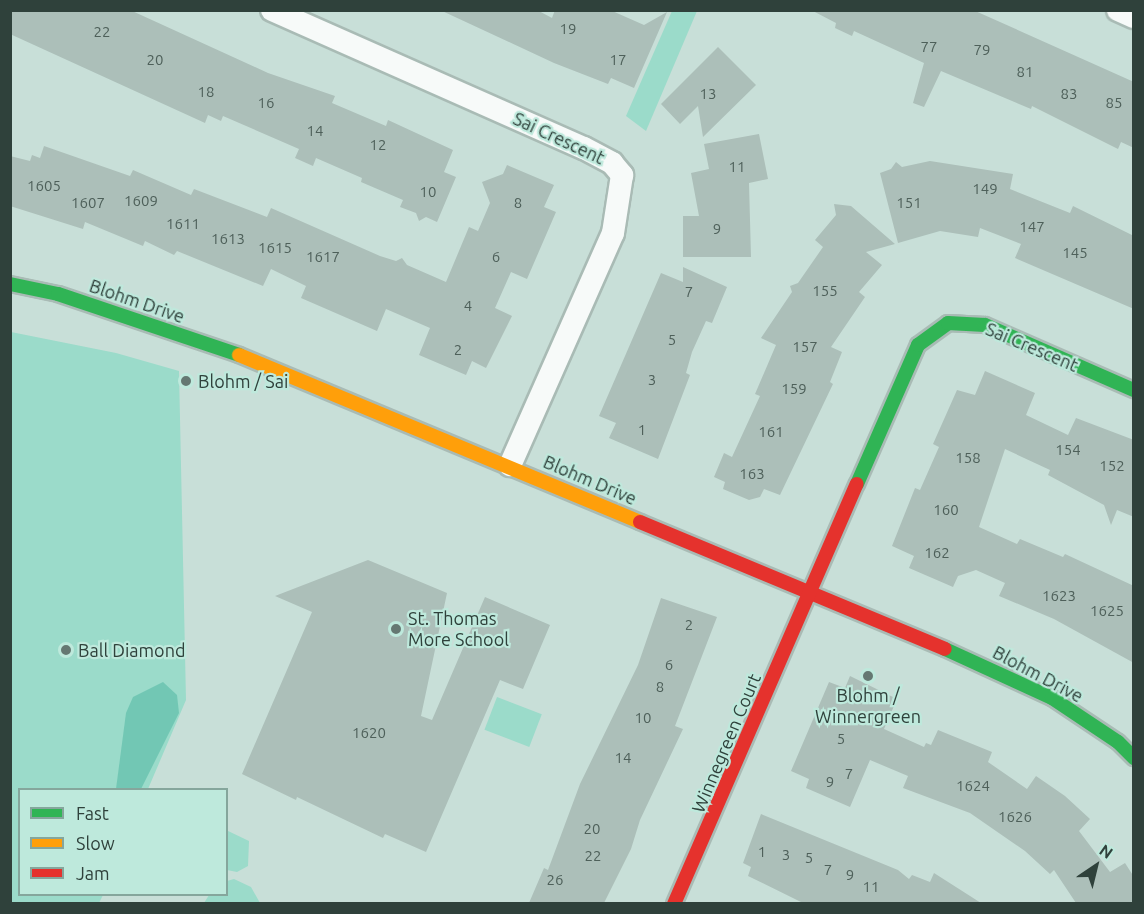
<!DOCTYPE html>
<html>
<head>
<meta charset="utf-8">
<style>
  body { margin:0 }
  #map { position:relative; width:1144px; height:914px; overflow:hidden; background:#c8dfd8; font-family:Ubuntu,sans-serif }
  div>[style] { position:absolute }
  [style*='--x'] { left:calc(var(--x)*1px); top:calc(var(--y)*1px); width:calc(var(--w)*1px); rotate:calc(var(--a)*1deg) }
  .green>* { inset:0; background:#9bdbca; transform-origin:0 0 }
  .forest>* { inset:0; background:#72c7b4 }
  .building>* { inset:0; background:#acbfb9 }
  .roads { filter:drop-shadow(2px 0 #a9bbb5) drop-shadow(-2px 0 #a9bbb5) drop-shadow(0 2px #a9bbb5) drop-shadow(0 -2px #a9bbb5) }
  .street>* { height:22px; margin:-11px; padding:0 11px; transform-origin:11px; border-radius:11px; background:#f7faf9 }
  .fast>* { height:14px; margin:-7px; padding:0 7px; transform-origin:7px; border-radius:7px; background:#30b455 }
  .slow>* { height:14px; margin:-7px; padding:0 7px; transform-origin:7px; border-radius:7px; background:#ff9f0a }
  .jam>* { height:14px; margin:-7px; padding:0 7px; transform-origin:7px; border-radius:7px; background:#e5322d }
  .dots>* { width:16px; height:16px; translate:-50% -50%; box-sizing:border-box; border:3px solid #bee9dc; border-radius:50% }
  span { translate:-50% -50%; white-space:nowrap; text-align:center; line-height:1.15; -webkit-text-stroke:4.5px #bee9dc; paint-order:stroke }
  .number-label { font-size:15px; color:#4e605a }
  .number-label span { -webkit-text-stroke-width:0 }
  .street-label { font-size:18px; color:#2f413b }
  .poi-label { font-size:18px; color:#2f413b }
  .left { translate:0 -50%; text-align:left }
  .frame { position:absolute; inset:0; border:12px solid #2f413b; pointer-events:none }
  .legend { position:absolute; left:18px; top:788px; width:210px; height:108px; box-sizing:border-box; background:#bee9dc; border:2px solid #85a69c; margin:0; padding:8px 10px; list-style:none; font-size:18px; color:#2f413b }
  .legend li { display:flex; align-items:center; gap:12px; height:30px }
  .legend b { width:30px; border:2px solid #85a69c }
  .north { position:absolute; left:1066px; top:836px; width:60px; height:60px; -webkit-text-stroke:4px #bee9dc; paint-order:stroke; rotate:35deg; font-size:16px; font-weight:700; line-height:24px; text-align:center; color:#2f413b }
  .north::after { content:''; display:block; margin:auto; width:21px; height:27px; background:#2f413b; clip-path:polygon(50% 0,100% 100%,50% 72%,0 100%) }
</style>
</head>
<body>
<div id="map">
  <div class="green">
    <i style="clip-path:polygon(672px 11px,697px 11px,646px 131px,626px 116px)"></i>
    <i style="clip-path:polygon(11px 332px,116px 353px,179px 371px,186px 700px,148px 789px,20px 790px,20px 894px,103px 895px,99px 903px,11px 904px)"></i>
    <i style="left:497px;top:697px;width:48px;height:35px;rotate:21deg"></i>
    <i style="clip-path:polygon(226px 830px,249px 841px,248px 866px,237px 872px,227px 870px)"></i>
    <i style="clip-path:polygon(234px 879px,251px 887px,260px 903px,204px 903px,209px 895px,226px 894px,227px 881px)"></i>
  </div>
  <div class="forest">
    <i style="clip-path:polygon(163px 682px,177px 695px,179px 713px,141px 789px,116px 789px,126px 713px,133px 697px)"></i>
  </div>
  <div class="building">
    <i style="clip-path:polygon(10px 10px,130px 10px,268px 73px,335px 96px,332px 103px,386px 126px,388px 120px,453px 150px,444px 172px,456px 177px,437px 222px,426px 217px,419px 221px,416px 213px,400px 207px,403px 200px,361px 182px,362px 178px,316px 158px,313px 166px,295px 158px,299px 149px,223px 116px,221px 121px,208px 115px,205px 123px,10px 34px)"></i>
    <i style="clip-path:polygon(440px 10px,537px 10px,552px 18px,555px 10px,610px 10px,644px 25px,667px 12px,634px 88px,611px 78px,608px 84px,554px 63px)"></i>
    <i style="clip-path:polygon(811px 10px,973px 10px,1134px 82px,1134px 148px,1121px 142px,1118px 149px,1032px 106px,1031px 109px,941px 71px,924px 107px,913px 103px,924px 63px,854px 31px,852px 36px,835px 28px,836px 23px)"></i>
    <i style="clip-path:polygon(718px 47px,756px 85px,703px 137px,698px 106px,680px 124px,661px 104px)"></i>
    <i style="clip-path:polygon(759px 134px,768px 179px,749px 183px,751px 257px,683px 257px,683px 216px,699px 216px,691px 173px,709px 169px,704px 144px)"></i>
    <i style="clip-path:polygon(44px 146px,130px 176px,133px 170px,191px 195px,194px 189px,267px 217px,271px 208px,380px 256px,396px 261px,402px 258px,407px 265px,446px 282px,469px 227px,478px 231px,490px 203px,482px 182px,503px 174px,507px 165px,554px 185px,544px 207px,556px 212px,527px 279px,511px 272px,495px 308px,512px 316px,486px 368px,472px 361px,466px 375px,419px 355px,430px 328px,386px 309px,377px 331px,301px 298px,306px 286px,271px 269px,263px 286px,177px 251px,174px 255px,145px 241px,143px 246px,85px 222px,83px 229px,10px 206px,10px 156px,30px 161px,32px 155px,40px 158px)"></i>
    <i style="clip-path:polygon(930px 161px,1013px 174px,1010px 189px,1070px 213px,1073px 206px,1134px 236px,1134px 309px,1015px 258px,1021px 244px,980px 228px,978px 237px,940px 231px,898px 243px,880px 173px,891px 169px,896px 162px,902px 167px)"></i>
    <i style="clip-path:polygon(834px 204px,851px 206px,895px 244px,866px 252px,882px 265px,859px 292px,865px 297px,831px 347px,842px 352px,830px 382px,833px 384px,780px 495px,764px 489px,760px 497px,749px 500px,723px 489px,725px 482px,714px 477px,724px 453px,732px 457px,760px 396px,755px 394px,776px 345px,761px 338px,792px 292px,790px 286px,798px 283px,823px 247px,815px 240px,836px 215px)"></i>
    <i style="clip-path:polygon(683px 267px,727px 287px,712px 323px,706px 321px,692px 352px,686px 373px,690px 375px,658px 459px,609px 438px,616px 423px,599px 416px,661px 273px,683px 282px)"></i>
    <i style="clip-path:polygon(985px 371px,1035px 393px,1026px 415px,1068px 435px,1076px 418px,1134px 440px,1134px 517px,1117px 510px,1111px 525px,1104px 505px,1048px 475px,1050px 470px,1005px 449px,979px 527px,1017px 544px,1020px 539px,1063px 557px,1065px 554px,1134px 586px,1134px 663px,1054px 619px,999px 596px,1005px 583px,976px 570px,958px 576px,953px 587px,909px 568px,914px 556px,892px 546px,915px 488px,920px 490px,939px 447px,933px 444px,957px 390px,975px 395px)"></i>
    <i style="clip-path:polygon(368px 560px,447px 593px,421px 716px,432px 720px,485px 597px,550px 625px,523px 689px,500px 680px,426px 852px,385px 834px,383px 838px,297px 797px,296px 800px,242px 774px,312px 612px,275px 596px)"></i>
    <i style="clip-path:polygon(661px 598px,717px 617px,675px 726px,683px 729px,640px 820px,631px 849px,604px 903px,529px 903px,544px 868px,548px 870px,580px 784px,638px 665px)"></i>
    <i style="clip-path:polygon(850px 676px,897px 699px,884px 729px,924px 747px,926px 743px,931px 745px,938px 730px,992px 752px,988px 762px,1027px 789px,1036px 776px,1065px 796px,1090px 819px,1079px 831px,1110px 872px,1125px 863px,1134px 877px,1134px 903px,1076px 903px,1054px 870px,1050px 874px,1025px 851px,970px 813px,903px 788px,908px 776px,870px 760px,850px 807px,806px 788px,809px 779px,791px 771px,829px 682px,845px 688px)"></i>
    <i style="clip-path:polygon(761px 814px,898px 870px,909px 879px,912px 875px,930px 882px,934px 873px,981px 903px,803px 903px,748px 876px,751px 867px,743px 863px)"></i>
  </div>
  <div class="roads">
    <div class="street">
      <i style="--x:272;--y:10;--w:341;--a:23.9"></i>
      <i style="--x:584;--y:148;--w:32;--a:28"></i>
      <i style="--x:612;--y:163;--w:16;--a:50"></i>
      <i style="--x:622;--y:175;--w:59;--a:98.8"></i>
      <i style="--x:613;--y:233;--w:254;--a:113.9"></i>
      <i style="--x:1118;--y:10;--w:17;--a:24"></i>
    </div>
    <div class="fast">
      <i style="--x:10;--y:284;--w:49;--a:11.8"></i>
      <i style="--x:58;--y:294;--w:191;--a:18.6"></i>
      <i style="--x:857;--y:484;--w:152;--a:-66.3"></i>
      <i style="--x:918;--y:345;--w:37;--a:-36"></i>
      <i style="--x:948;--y:323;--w:37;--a:3"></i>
      <i style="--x:985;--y:325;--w:163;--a:23.6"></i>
      <i style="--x:945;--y:649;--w:118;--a:24.6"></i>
      <i style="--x:1052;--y:698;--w:79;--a:33.7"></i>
      <i style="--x:1118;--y:742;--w:23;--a:45"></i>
    </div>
    <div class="slow">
      <i style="--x:239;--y:355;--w:434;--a:22.6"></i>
    </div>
    <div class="jam">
      <i style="--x:640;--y:522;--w:330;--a:22.6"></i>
      <i style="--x:674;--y:904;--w:458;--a:-66.5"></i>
    </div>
  </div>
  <div class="dots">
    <i style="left:186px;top:381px;background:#657872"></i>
    <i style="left:396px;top:629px;background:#657872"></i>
    <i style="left:66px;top:650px;background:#657872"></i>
    <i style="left:868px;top:676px;background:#657872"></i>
  </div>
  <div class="number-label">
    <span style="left:568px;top:29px">19</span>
    <span style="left:102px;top:32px">22</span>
    <span style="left:929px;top:47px">77</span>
    <span style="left:982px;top:50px">79</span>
    <span style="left:155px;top:60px">20</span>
    <span style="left:618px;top:60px">17</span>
    <span style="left:1025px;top:72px">81</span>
    <span style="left:206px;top:92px">18</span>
    <span style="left:708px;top:94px">13</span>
    <span style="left:1069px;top:94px">83</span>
    <span style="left:266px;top:103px">16</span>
    <span style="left:1114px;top:103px">85</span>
    <span style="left:315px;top:131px">14</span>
    <span style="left:378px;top:145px">12</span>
    <span style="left:737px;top:167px">11</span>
    <span style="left:44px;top:186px">1605</span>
    <span style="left:985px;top:189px">149</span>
    <span style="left:428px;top:192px">10</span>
    <span style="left:141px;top:201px">1609</span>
    <span style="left:88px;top:203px">1607</span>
    <span style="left:518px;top:203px">8</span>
    <span style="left:909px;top:203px">151</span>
    <span style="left:183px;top:224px">1611</span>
    <span style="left:1032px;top:227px">147</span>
    <span style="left:717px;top:229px">9</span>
    <span style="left:228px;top:239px">1613</span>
    <span style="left:275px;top:248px">1615</span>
    <span style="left:1075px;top:253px">145</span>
    <span style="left:323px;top:257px">1617</span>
    <span style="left:496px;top:257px">6</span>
    <span style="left:825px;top:291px">155</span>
    <span style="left:689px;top:292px">7</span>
    <span style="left:468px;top:306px">4</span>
    <span style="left:672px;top:340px">5</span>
    <span style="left:805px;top:347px">157</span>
    <span style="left:458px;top:350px">2</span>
    <span style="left:652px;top:380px">3</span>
    <span style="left:794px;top:389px">159</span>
    <span style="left:642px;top:430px">1</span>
    <span style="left:771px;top:432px">161</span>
    <span style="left:1068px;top:450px">154</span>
    <span style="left:968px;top:458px">158</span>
    <span style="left:1112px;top:466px">152</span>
    <span style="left:752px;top:474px">163</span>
    <span style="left:946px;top:510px">160</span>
    <span style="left:937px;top:553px">162</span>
    <span style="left:1059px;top:596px">1623</span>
    <span style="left:1107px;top:611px">1625</span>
    <span style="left:689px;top:625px">2</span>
    <span style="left:669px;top:665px">6</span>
    <span style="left:660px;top:687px">8</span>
    <span style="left:643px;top:718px">10</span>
    <span style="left:369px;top:733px">1620</span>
    <span style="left:841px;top:739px">5</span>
    <span style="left:623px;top:758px">14</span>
    <span style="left:849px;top:774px">7</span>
    <span style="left:830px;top:782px">9</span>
    <span style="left:973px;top:786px">1624</span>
    <span style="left:1015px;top:817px">1626</span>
    <span style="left:592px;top:829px">20</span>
    <span style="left:762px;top:852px">1</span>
    <span style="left:786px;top:855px">3</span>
    <span style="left:593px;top:856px">22</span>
    <span style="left:809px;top:858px">5</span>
    <span style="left:828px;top:870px">7</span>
    <span style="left:850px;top:875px">9</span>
    <span style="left:555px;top:880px">26</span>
    <span style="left:871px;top:887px">11</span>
  </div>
  <div class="street-label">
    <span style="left:559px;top:138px;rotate:25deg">Sai Crescent</span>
    <span style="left:137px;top:301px;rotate:19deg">Blohm Drive</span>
    <span style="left:1032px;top:347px;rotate:23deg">Sai Crescent</span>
    <span style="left:590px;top:480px;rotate:23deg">Blohm Drive</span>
    <span style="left:1038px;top:674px;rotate:28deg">Blohm Drive</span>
    <span style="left:726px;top:743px;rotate:-67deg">Winnegreen Court</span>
  </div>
  <div class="poi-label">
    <span class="left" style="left:198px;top:381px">Blohm / Sai</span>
    <span class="left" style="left:408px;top:629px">St. Thomas<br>More School</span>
    <span class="left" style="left:78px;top:650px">Ball Diamond</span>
    <span style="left:868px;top:706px">Blohm /<br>Winnergreen</span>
  </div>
  <div class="frame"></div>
  <ul class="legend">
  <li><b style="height:8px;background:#30b455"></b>Fast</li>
  <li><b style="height:8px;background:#ff9f0a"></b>Slow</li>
  <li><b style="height:8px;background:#e5322d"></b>Jam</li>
  </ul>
  <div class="north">N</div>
</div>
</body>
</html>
